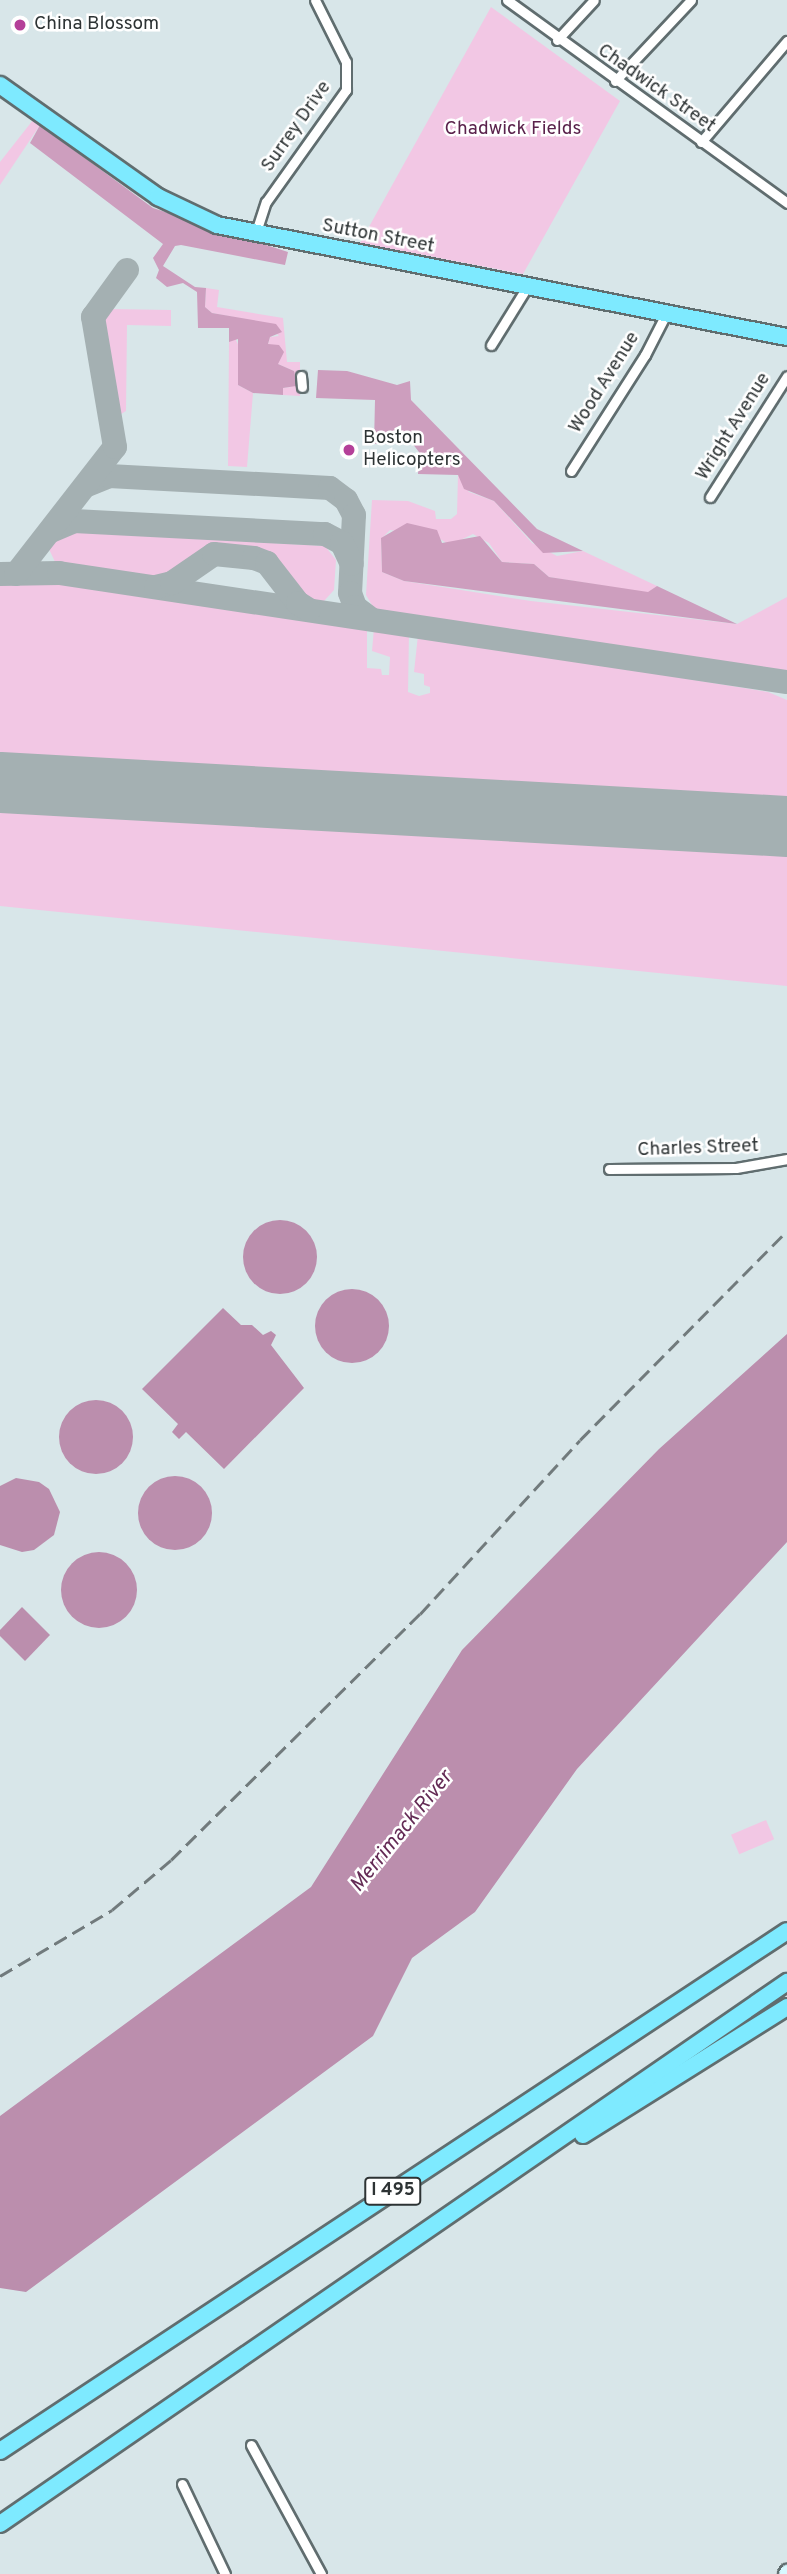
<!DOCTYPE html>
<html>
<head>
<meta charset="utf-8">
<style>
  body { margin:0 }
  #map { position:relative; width:787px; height:2574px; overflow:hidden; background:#d8e6e9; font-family:Overpass,sans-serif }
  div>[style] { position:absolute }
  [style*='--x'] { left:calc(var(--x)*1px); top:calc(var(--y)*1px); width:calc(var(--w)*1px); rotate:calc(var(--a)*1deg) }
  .green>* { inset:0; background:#f2c7e4; transform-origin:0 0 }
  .forest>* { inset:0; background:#cd9ebe }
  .water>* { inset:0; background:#bb8ead }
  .round { border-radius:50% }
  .taxiway>* { height:24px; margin:-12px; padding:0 12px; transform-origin:12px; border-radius:12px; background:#a4b0b2 }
  .runway>* { height:61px; margin:-30.5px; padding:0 30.5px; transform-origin:30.5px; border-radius:30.5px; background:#a4b0b2 }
  .roads { filter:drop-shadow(2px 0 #606d6f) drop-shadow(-2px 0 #606d6f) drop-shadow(0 2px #606d6f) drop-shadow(0 -2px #606d6f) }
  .street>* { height:9px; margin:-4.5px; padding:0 4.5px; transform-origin:4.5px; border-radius:4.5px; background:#fff }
  .secondary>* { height:12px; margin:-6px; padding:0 6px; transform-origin:6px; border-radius:6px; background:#d8f9ff }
  .highway>* { height:16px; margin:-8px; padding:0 8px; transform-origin:8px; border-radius:8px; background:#7eeaff }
  .rail>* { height:2.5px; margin-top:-1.25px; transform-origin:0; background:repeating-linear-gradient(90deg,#717a7c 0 14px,transparent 0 21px) }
  .dots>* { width:19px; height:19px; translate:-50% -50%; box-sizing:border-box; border:4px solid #fff; border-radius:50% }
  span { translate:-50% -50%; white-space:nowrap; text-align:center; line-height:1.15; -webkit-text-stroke:5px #fff; paint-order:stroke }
  .shield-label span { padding:2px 5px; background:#fff; border:2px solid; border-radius:5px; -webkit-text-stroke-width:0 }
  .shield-label { font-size:18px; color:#2d3334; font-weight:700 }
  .poi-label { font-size:19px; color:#2d3334 }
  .left { translate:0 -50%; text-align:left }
  .street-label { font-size:19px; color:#2d3334 }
  .park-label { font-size:19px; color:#5a224c }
  .water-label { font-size:21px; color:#642b55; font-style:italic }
</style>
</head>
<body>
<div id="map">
  <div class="green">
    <i style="clip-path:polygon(491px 7px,620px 101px,523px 274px,360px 243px)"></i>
    <i style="clip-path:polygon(33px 120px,40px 125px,0 185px,0 162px)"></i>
    <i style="clip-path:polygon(206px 288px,219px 290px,217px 307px,283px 318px,287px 362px,300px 362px,300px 396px,283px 395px,282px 388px,291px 387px,294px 371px,278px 364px,279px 350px,268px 344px,270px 337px,279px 336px,265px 323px,212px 313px,205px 307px)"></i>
    <i style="clip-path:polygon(110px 309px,171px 310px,171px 326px,127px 325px,126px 411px,118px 416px,101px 316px)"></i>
    <i style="clip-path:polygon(235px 338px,242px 353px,238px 385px,253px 393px,247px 467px,228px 466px,229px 342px)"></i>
    <i style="clip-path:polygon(458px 475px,469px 492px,494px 501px,532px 543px,557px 556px,583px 551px,657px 586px,648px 593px,549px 577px,534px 564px,502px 562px,489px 543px,473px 534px,450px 545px,437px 537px,390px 530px,381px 539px,382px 572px,404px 581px,531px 601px,737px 624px,787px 597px,787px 675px,376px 612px,366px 595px,372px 500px,408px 501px,435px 511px,436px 519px,451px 519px,457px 514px)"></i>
    <i style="clip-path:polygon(66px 531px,325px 546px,336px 560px,334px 590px,324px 601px,307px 603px,270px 552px,214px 544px,160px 581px,56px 564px,48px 547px)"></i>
    <i style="clip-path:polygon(0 579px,56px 580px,367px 627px,367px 668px,381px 669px,382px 675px,389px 675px,390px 657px,372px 651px,374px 628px,409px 633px,408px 692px,419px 696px,430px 693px,430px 687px,424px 685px,424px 674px,414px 672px,418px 635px,768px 692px,787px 700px,787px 805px,0 762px)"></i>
    <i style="clip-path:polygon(0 805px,787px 850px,787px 986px,0 906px)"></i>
    <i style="left:766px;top:1820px;width:21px;height:38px;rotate:67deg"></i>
  </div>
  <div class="forest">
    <i style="clip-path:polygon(40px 125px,153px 208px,288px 252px,285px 265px,181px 245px,175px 246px,163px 266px,195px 287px,206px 288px,205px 307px,212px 313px,276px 324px,282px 332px,270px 337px,268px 344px,279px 345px,284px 352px,278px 364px,294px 371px,296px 386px,283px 388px,283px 395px,253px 393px,238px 385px,238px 339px,229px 342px,229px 328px,198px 328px,197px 292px,183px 283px,167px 287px,156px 278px,159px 270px,153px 258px,163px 244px,30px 143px)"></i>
    <i style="clip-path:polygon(318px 370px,347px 371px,397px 385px,410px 381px,411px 400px,537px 529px,583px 551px,543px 553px,494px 501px,464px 489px,458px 475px,418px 474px,419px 452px,412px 443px,374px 444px,375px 400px,316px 398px)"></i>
    <i style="clip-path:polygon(407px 523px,437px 530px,442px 543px,480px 536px,502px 562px,534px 564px,549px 577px,648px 592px,657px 586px,737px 624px,404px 581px,382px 572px,381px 538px)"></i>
  </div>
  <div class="water">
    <i class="round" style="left:243px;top:1220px;width:74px;height:74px"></i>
    <i class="round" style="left:315px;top:1289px;width:74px;height:74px"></i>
    <i style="clip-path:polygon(223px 1308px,241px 1325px,252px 1325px,263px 1335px,271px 1331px,276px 1335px,271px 1345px,304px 1388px,224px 1469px,186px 1432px,179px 1439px,172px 1432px,178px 1424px,142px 1389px)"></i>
    <i style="clip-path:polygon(787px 1334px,787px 1542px,577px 1769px,475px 1912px,412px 1958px,373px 2036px,26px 2292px,0 2288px,0 2116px,311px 1887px,462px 1650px,659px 1449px)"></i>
    <i class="round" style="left:59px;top:1400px;width:74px;height:74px"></i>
    <i class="round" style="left:138px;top:1476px;width:74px;height:74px"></i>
    <i style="clip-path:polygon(16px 1478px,39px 1482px,49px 1489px,60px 1512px,54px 1535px,34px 1550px,22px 1552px,0 1545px,0 1486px)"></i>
    <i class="round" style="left:61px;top:1552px;width:76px;height:76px"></i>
    <i style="clip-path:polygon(22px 1607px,50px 1635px,25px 1661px,0 1636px,0 1630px)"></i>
  </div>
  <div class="taxiway">
    <i style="--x:87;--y:485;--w:24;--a:-22"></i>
    <i style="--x:109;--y:476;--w:221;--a:3.1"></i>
    <i style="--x:330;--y:488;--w:20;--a:37"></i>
    <i style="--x:346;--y:500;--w:17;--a:62"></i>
    <i style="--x:354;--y:515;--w:78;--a:92.9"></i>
    <i style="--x:350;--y:593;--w:15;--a:70"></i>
    <i style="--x:355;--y:607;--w:20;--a:37"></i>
    <i style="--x:51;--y:531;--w:25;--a:-23"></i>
    <i style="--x:74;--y:521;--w:251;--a:3"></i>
    <i style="--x:325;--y:534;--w:19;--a:28"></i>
    <i style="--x:342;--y:543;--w:23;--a:65"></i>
    <i style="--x:0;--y:574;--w:59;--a:-1"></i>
    <i style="--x:59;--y:573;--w:736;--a:8.52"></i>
    <i style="--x:16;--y:574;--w:161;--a:-52.1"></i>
    <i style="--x:115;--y:447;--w:132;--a:-99.6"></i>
    <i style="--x:93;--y:317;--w:58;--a:-54.1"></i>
    <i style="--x:156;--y:587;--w:16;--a:-14"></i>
    <i style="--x:172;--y:583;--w:51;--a:-34.6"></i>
    <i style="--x:214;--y:554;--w:40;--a:5.7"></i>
    <i style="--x:254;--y:558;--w:14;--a:21"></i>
    <i style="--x:267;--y:563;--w:51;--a:52.2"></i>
    <i style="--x:298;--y:603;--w:13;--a:32"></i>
  </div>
  <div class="runway">
    <i style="--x:0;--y:782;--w:788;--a:3.2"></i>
  </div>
  <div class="roads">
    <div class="street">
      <i style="--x:507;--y:0;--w:346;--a:35.9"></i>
      <i style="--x:557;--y:40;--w:54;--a:-47.2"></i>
      <i style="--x:615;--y:81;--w:111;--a:-46.8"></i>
      <i style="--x:701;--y:142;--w:133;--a:-49.6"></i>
      <i style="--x:255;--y:235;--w:35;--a:-72"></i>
      <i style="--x:266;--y:202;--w:138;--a:-54.5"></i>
      <i style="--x:346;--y:90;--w:28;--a:-90"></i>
      <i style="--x:346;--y:62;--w:69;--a:-116.6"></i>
      <i style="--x:491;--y:345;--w:68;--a:-58.2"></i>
      <i style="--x:301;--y:376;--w:11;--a:85"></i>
      <i style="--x:571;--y:471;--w:138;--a:-57.5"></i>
      <i style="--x:645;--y:355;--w:46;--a:-62.9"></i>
      <i style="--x:710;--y:497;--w:143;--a:-57.5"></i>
      <i style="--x:609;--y:1169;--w:127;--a:-0.5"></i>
      <i style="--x:736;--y:1168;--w:52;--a:-10"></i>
      <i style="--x:251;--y:2445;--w:147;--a:61.5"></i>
      <i style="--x:182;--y:2484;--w:100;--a:64.5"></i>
    </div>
    <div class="secondary">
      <i style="--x:785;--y:2574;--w:4;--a:-56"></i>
    </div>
    <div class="highway">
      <i style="--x:0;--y:85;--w:194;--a:35.3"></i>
      <i style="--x:158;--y:197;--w:65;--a:25.4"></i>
      <i style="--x:217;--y:225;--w:581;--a:11.12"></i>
      <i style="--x:583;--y:2135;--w:241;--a:-32.1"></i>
      <i style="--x:0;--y:2451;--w:943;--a:-33.45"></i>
      <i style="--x:0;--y:2524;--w:956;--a:-34.55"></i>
    </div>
  </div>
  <div class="rail">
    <i style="--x:0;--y:1976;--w:130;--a:-30.5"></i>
    <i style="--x:112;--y:1910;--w:77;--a:-40.3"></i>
    <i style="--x:171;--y:1860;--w:350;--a:-44.7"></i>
    <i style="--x:420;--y:1614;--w:236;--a:-47.4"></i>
    <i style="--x:580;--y:1440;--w:294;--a:-45.3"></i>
  </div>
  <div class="dots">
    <i style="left:20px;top:25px;background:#b44099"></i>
    <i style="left:349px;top:450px;background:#b44099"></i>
  </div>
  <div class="shield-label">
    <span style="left:393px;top:2191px">I 495</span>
  </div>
  <div class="poi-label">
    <span class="left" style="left:34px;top:25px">China Blossom</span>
    <span class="left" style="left:363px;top:450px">Boston<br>Helicopters</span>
  </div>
  <div class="street-label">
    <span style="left:656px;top:89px;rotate:35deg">Chadwick Street</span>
    <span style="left:297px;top:127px;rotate:-55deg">Surrey Drive</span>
    <span style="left:378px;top:237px;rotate:11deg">Sutton Street</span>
    <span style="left:605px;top:383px;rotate:-58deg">Wood Avenue</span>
    <span style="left:734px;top:427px;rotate:-58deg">Wright Avenue</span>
    <span style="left:698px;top:1149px;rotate:-2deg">Charles Street</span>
  </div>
  <div class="park-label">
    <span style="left:513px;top:130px">Chadwick Fields</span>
  </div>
  <div class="water-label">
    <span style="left:402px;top:1832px;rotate:-51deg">Merrimack River</span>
  </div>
</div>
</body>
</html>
